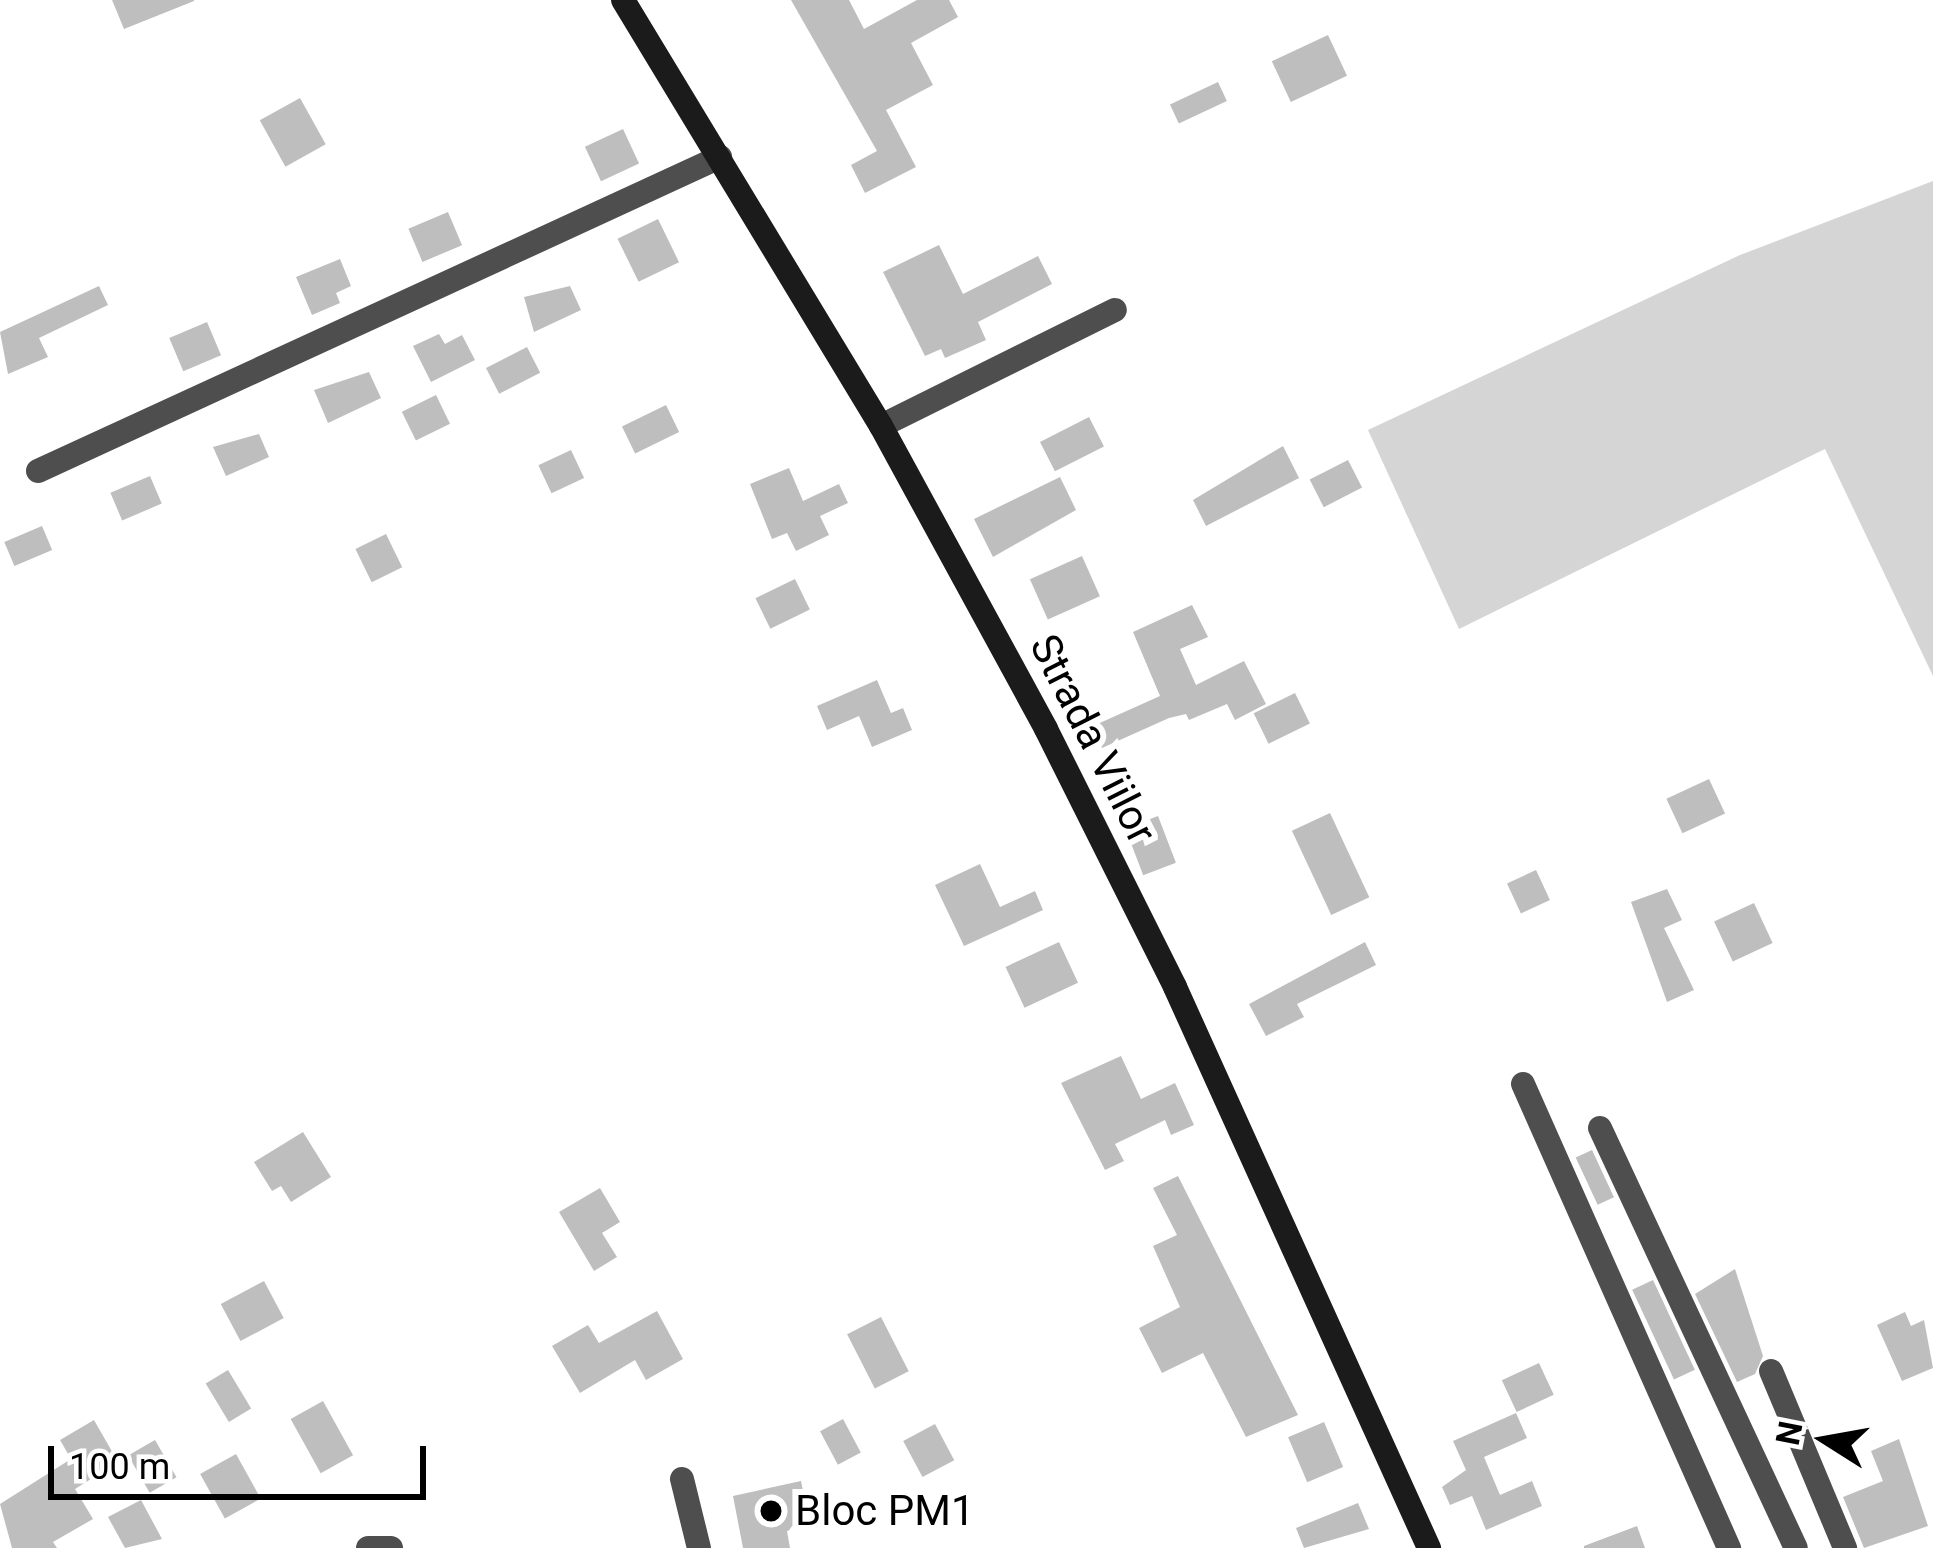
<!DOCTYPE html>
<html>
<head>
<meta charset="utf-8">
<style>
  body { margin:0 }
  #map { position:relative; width:1933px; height:1548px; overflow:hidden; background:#fff; font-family:Roboto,sans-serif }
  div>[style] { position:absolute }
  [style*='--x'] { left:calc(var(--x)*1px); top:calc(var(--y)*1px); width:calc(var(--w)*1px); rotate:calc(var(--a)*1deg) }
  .green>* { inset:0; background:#d5d5d5 }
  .building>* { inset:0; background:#bebebe; transform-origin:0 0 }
  .minor>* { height:24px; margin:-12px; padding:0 12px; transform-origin:12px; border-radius:12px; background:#4e4e4e }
  .secondary>* { height:24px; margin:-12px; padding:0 12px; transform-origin:12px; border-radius:12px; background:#1b1b1b }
  .dots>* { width:33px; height:33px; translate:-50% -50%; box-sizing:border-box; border:6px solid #fff; border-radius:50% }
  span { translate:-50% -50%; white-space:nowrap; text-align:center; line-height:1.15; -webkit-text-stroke:12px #fff; paint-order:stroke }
  .street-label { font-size:42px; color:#000 }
  .poi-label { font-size:42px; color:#000 }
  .left { translate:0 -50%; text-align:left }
  .north { position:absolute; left:1765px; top:1380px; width:120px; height:120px; -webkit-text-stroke:9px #fff; paint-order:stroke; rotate:281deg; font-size:33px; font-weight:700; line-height:48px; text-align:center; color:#000 }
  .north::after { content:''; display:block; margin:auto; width:42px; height:54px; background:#000; clip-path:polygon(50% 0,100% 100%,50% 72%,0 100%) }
  .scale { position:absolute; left:48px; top:1446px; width:378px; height:54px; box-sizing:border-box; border:6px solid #000; border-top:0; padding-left:15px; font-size:36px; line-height:42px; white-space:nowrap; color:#000; -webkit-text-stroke:9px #fff; paint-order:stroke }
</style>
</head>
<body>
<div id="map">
  <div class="green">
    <i style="clip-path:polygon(1933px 181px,1933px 676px,1825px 449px,1459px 629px,1368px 430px,1740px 255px)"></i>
  </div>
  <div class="building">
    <i style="clip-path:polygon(112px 0,194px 0,194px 1px,124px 29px)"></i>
    <i style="clip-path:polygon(791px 0,849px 0,864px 29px,917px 0,949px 0,958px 17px,911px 43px,933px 85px,886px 110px,916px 167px,865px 193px,851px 165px,877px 151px)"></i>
    <i style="left:1328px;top:35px;width:45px;height:62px;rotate:65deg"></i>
    <i style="left:1218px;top:82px;width:21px;height:53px;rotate:65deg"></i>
    <i style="left:300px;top:98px;width:53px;height:46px;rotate:61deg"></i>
    <i style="left:623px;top:129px;width:38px;height:42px;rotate:65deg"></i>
    <i style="left:448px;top:212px;width:36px;height:43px;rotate:67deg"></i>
    <i style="left:658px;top:219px;width:48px;height:45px;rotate:64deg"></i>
    <i style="clip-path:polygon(939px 245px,963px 294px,1038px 256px,1052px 284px,978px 322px,986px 340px,945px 358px,941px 349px,925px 356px,883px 272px)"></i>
    <i style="clip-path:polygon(340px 259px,351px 286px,336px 293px,340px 303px,312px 315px,296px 277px)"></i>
    <i style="clip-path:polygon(99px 286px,108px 305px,39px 338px,48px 357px,8px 374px,0 332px)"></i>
    <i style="clip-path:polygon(570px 286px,581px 310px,534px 332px,524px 297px)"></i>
    <i style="left:207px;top:322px;width:36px;height:41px;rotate:67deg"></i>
    <i style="clip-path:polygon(439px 334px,445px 344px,462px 335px,475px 360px,431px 382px,413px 346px)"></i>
    <i style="left:527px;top:347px;width:29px;height:46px;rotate:63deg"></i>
    <i style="clip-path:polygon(369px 372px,381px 398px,328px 423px,314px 390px)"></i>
    <i style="left:436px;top:395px;width:32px;height:38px;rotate:64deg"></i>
    <i style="left:666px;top:405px;width:30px;height:49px;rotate:64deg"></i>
    <i style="left:1089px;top:417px;width:33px;height:55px;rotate:63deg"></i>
    <i style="clip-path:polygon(259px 434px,269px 457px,226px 476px,213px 447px)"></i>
    <i style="clip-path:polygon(1283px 446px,1299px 478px,1206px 526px,1193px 500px)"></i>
    <i style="left:571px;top:450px;width:31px;height:36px;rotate:65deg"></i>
    <i style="left:1348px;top:460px;width:31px;height:43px;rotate:63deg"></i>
    <i style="clip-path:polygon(789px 468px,803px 501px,839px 484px,848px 503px,820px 516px,829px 535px,796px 551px,787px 533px,772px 539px,750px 484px)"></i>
    <i style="left:150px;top:476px;width:30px;height:43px;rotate:67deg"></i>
    <i style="clip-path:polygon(1060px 477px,1076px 510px,993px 557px,974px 519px)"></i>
    <i style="left:42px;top:526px;width:26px;height:41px;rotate:67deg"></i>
    <i style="left:386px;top:534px;width:37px;height:34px;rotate:64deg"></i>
    <i style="left:1082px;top:556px;width:44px;height:57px;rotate:66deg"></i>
    <i style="left:795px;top:579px;width:34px;height:44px;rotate:64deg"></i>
    <i style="clip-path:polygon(1192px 605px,1208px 637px,1180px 649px,1196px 685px,1244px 661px,1266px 704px,1235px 720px,1227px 704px,1189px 720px,1186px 714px,1169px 718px,1102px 748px,1093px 726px,1160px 696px,1133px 632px)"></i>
    <i style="clip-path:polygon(877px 680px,891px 713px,903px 708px,912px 730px,872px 747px,859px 716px,827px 730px,817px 706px)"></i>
    <i style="left:1295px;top:693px;width:34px;height:46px;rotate:64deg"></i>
    <i style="left:1709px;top:779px;width:38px;height:47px;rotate:65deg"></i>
    <i style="left:1330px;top:813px;width:93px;height:42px;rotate:65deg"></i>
    <i style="left:1158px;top:816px;width:50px;height:35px;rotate:69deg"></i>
    <i style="clip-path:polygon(980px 864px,1000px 907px,1035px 891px,1043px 910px,964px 946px,935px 885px)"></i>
    <i style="left:1536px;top:870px;width:33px;height:32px;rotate:65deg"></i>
    <i style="clip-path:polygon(1667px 889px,1682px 920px,1664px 928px,1694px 990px,1667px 1002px,1631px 902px)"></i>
    <i style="left:1754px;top:903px;width:44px;height:44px;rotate:65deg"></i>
    <i style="left:1059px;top:942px;width:45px;height:59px;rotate:65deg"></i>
    <i style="clip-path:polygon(1365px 942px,1376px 965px,1297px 1004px,1304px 1017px,1266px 1036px,1249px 1004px)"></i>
    <i style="clip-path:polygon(1121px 1056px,1141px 1099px,1175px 1083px,1194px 1125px,1171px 1135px,1165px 1120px,1115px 1144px,1124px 1161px,1105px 1170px,1061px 1083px)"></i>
    <i style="clip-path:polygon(303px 1132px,331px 1177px,291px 1202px,281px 1186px,272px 1191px,254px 1162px)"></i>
    <i style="left:1592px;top:1150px;width:52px;height:18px;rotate:65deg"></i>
    <i style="clip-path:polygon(1178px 1176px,1298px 1415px,1246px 1437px,1203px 1353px,1162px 1373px,1139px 1328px,1180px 1307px,1153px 1246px,1177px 1235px,1153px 1188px)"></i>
    <i style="clip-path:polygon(600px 1188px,620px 1222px,602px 1233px,617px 1257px,594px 1271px,559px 1212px)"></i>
    <i style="clip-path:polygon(1735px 1269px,1763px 1356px,1755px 1374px,1737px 1382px,1695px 1294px)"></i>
    <i style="left:1653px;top:1280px;width:99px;height:23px;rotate:65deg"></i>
    <i style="left:264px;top:1281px;width:42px;height:49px;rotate:62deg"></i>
    <i style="clip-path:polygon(657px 1311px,683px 1359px,646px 1380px,635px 1360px,580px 1393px,552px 1346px,588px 1325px,599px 1343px)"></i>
    <i style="clip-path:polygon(1905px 1312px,1911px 1326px,1924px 1320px,1933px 1368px,1902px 1381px,1877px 1325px)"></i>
    <i style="left:881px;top:1317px;width:61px;height:38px;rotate:63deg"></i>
    <i style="left:1539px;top:1363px;width:35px;height:41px;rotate:65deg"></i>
    <i style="left:228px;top:1370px;width:45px;height:26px;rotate:59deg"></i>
    <i style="left:323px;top:1401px;width:62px;height:37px;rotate:61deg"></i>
    <i style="clip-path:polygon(1516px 1413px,1527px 1438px,1484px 1457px,1500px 1495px,1532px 1481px,1542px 1506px,1486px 1530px,1472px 1496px,1450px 1505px,1442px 1487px,1466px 1470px,1453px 1441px)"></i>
    <i style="left:843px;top:1419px;width:38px;height:26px;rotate:62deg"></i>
    <i style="clip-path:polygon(94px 1420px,118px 1462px,75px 1489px,93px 1519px,53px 1542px,57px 1548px,12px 1548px,0 1504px,71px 1459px,60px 1440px)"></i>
    <i style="left:1324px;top:1422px;width:49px;height:39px;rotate:67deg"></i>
    <i style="left:935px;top:1424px;width:41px;height:36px;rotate:62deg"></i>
    <i style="clip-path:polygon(1899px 1439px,1928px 1526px,1864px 1548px,1843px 1497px,1883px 1481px,1871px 1451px)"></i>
    <i style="left:155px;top:1440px;width:43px;height:31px;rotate:60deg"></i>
    <i style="left:236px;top:1454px;width:51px;height:41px;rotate:61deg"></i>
    <i style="clip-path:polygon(801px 1481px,810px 1526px,787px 1531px,790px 1548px,743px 1548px,733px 1496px)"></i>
    <i style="clip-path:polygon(141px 1500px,162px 1539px,125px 1548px,108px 1517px)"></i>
    <i style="clip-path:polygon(1358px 1503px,1369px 1529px,1304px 1548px,1296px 1528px)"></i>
    <i style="clip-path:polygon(1637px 1526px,1645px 1548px,1584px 1548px,1584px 1546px)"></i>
  </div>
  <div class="minor">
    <i style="--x:881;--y:426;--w:261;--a:-26.4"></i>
    <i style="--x:38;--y:471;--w:751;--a:-24.72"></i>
    <i style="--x:1523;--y:1084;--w:508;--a:66.06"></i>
    <i style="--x:1600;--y:1128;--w:463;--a:65"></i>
    <i style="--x:1771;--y:1371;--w:192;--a:67.3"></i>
    <i style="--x:682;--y:1479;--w:71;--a:76.2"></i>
    <i style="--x:368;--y:1548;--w:23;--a:0"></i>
  </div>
  <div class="secondary">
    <i style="--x:623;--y:0;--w:498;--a:58.8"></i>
    <i style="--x:881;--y:426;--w:345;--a:61.4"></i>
    <i style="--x:1046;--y:729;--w:288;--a:63.4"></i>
    <i style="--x:1175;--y:987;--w:616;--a:65.64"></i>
  </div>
  <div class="dots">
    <i style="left:771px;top:1511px;background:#000"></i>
  </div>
  <div class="street-label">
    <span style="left:1093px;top:739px;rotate:63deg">Strada Viilor</span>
  </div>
  <div class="poi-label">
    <span class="left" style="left:795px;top:1511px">Bloc PM1</span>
  </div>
  <div class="north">N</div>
  <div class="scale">100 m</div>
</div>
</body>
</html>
